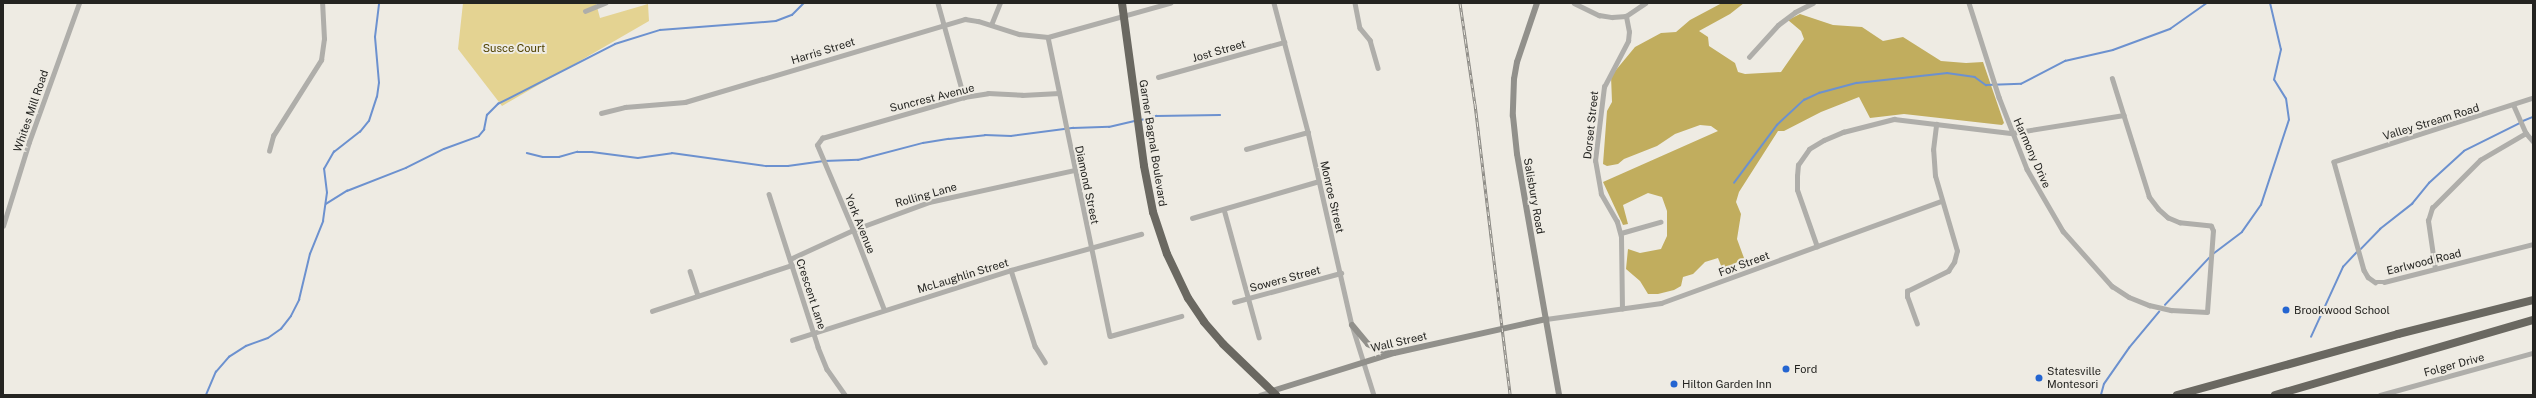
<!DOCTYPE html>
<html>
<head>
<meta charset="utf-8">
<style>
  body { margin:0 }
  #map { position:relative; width:2536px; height:398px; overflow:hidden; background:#eeebe3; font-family:"Public Sans",sans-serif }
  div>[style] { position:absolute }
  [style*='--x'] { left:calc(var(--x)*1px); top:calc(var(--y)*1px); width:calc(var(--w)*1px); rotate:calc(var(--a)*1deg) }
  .green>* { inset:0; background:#e4d392 }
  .forest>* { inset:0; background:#c1ad5e }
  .stream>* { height:1.5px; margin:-0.75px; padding:0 0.75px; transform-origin:0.75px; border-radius:0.75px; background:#6c91cf }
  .street>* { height:4.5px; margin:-2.25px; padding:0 2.25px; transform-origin:2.25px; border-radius:2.25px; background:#afaeaa }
  .secondary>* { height:6px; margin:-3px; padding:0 3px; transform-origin:3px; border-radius:3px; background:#91908b }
  .highway>* { height:8px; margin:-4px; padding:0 4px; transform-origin:4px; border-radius:4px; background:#6a6861 }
  .rail>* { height:3px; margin-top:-1.5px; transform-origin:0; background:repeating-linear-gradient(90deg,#eeebe3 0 4.5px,#8a8883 0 9px); box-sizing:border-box; border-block:1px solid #8a8883 }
  .dots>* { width:11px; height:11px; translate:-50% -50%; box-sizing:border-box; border:2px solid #eeebe3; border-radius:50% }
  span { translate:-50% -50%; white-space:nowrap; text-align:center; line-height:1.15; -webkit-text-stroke:4px #eeebe3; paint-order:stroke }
  .park-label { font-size:11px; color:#504200 }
  .street-label { font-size:11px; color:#242421 }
  .poi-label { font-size:11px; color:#242421 }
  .left { translate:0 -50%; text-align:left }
  .frame { position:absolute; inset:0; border:4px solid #242421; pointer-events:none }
</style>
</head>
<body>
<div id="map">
  <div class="green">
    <i style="clip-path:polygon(463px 3px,596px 3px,600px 18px,648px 4px,649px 21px,502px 106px,458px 49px)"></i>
  </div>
  <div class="forest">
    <i style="clip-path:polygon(1722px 3px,1744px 3px,1730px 14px,1699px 31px,1708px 37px,1709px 46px,1735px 63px,1738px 72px,1745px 74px,1781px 72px,1804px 39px,1801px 31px,1788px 20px,1800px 14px,1833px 25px,1862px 27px,1883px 41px,1903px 37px,1941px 61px,1966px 63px,1983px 62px,2004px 123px,2002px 125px,1904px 114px,1870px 118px,1859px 97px,1821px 112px,1784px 131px,1778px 131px,1739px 192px,1736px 202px,1741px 214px,1737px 239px,1744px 258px,1736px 267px,1722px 268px,1718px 258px,1705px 262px,1693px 274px,1683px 277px,1681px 286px,1674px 290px,1658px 294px,1648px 294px,1640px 281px,1626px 269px,1628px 249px,1640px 253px,1661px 249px,1667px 236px,1667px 211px,1662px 197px,1648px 193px,1623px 205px,1628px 224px,1623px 225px,1603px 182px,1718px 131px,1711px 126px,1700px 125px,1675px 134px,1657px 146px,1624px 159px,1618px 164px,1607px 166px,1603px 164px,1607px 111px,1612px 102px,1611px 76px,1635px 47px,1661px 33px,1676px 32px,1690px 20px)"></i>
  </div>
  <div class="stream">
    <i style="--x:1141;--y:120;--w:16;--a:-15"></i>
    <i style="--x:1156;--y:116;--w:64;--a:-0.9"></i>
    <i style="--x:2523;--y:121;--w:11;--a:-22"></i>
    <i style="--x:527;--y:153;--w:16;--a:14"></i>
    <i style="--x:543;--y:157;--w:16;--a:0"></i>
    <i style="--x:559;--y:157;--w:19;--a:-16"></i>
    <i style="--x:577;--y:152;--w:15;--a:0"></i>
    <i style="--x:592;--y:152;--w:46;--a:7.4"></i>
    <i style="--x:638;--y:158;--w:34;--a:-8"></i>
    <i style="--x:672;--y:153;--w:95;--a:7.9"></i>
    <i style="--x:766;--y:166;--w:22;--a:0"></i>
    <i style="--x:788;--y:166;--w:36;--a:-8"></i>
    <i style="--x:824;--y:161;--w:34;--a:-2"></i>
    <i style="--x:858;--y:160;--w:67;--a:-14.7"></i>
    <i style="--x:923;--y:143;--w:26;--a:-9"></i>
    <i style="--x:949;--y:139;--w:36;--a:-6"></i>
    <i style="--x:985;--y:135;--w:26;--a:2"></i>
    <i style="--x:1011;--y:136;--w:63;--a:-7.4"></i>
    <i style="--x:1073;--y:128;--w:36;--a:-2"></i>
    <i style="--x:1109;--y:127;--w:27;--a:-13"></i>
    <i style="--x:1734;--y:183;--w:72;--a:-53.4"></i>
    <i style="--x:1777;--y:125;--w:37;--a:-43"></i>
    <i style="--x:1804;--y:100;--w:17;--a:-25"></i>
    <i style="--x:1819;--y:93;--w:39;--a:-15"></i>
    <i style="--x:1857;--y:83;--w:91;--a:-6.3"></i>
    <i style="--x:1947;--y:73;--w:28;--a:8"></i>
    <i style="--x:1975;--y:77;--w:14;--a:36"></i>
    <i style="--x:1986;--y:85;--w:35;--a:-2"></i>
    <i style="--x:2021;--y:84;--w:50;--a:-27.6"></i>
    <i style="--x:2065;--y:61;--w:49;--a:-12.9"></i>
    <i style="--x:2113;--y:50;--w:61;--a:-20.2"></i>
    <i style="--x:2170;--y:29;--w:45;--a:-35.1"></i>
    <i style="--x:326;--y:204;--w:25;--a:-32"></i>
    <i style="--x:347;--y:191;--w:63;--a:-21.3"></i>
    <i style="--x:406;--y:168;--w:42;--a:-26.6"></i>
    <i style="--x:444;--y:149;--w:37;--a:-20"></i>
    <i style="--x:479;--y:136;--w:8;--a:-50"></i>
    <i style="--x:484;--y:130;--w:15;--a:-79"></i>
    <i style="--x:487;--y:115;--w:16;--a:-45"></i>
    <i style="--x:498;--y:104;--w:131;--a:-27.1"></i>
    <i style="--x:615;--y:44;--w:47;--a:-17.3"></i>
    <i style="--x:660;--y:30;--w:116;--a:-4.4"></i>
    <i style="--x:776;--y:21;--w:17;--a:-21"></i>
    <i style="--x:792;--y:15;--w:17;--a:-45"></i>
    <i style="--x:2360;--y:250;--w:29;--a:-46"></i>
    <i style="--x:2380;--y:229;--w:41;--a:-38"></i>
    <i style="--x:2412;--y:204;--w:27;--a:-51"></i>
    <i style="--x:2429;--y:183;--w:47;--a:-42.4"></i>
    <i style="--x:2464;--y:151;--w:63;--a:-26.6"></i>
    <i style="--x:2213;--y:254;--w:36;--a:-37"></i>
    <i style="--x:2242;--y:232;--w:33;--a:-55"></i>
    <i style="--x:2261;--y:205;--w:89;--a:-71.8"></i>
    <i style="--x:2289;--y:120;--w:21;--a:-98"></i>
    <i style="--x:2286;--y:99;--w:22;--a:-122"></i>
    <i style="--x:2274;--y:80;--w:31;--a:-77"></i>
    <i style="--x:2281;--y:50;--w:48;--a:-103.2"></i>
    <i style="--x:2165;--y:305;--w:64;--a:-46.9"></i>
    <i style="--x:2311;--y:337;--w:77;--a:-65.4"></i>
    <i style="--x:2343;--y:267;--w:21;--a:-47"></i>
    <i style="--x:206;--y:395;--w:25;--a:-67"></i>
    <i style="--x:216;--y:372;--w:20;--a:-49"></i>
    <i style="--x:229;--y:357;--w:20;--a:-33"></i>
    <i style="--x:246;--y:346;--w:23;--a:-20"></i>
    <i style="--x:268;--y:338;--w:16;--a:-35"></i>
    <i style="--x:281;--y:329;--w:16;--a:-52"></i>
    <i style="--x:291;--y:316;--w:18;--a:-63"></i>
    <i style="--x:299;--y:300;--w:47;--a:-76.6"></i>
    <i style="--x:310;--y:254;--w:35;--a:-68"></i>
    <i style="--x:323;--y:221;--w:28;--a:-82"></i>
    <i style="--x:327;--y:193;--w:24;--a:-97"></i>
    <i style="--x:324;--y:169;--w:20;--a:-60"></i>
    <i style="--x:334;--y:152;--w:33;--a:-38"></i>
    <i style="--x:360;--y:132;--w:14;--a:-51"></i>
    <i style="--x:369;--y:121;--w:25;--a:-72"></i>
    <i style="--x:377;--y:97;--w:14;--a:-82"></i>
    <i style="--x:379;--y:83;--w:46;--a:-95"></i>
    <i style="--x:375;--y:37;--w:34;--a:-83"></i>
    <i style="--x:2101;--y:395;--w:11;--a:-75"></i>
    <i style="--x:2104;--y:384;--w:44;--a:-55.2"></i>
    <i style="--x:2129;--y:348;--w:47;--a:-50.2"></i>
  </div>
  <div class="street">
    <i style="--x:938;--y:3;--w:98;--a:74.5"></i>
    <i style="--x:1274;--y:3;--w:133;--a:75.2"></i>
    <i style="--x:1308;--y:132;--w:198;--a:77.2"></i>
    <i style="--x:1352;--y:325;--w:73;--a:72.6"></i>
    <i style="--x:1355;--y:3;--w:25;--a:79"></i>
    <i style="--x:1360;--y:28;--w:16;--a:50"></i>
    <i style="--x:1370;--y:40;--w:29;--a:74"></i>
    <i style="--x:1574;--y:3;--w:28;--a:26"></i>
    <i style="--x:1599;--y:15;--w:13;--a:9"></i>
    <i style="--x:1612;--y:17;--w:14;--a:-4"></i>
    <i style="--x:1626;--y:16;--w:23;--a:-34"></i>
    <i style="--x:1969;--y:3;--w:99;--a:72.3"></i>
    <i style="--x:1999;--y:97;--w:77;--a:68.7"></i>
    <i style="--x:2027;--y:169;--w:72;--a:59.9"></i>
    <i style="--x:2063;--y:231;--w:74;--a:48.3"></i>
    <i style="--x:2112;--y:286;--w:20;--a:33"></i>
    <i style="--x:2129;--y:297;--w:22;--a:22"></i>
    <i style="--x:2149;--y:305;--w:23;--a:13"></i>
    <i style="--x:2171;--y:310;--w:36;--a:3"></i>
    <i style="--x:2207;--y:312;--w:81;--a:-85.8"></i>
    <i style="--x:2213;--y:231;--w:5;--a:-112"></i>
    <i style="--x:2211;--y:226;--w:31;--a:-174"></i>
    <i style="--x:2180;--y:223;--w:13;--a:-157"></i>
    <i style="--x:2168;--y:218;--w:13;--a:-138"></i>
    <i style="--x:2158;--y:209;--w:15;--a:-127"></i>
    <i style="--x:2149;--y:197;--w:124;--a:-107.4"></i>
    <i style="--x:585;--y:11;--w:22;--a:-22"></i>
    <i style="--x:991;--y:25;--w:24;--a:-68"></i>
    <i style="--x:1048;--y:37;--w:305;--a:78.3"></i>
    <i style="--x:1110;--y:336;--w:74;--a:-15.7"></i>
    <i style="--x:1749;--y:57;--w:43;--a:-47.8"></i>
    <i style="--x:1778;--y:25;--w:21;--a:-37"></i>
    <i style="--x:1795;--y:12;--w:20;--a:-27"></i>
    <i style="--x:1158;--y:77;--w:131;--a:-15.5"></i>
    <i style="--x:2533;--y:98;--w:209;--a:162.2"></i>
    <i style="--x:2334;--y:162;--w:112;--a:74.5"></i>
    <i style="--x:2364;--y:270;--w:8;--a:60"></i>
    <i style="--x:2368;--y:277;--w:9;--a:36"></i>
    <i style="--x:2375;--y:282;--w:9;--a:0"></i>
    <i style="--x:2384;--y:282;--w:154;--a:-14.3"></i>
    <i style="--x:2514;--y:106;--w:30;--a:66"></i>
    <i style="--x:2526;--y:133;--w:11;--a:49"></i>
    <i style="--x:601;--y:113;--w:25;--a:-14"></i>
    <i style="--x:625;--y:107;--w:60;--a:-4.8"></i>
    <i style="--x:685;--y:102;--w:292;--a:-16.5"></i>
    <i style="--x:965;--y:19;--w:13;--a:9"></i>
    <i style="--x:978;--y:21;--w:43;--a:17.6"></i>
    <i style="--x:1019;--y:34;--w:29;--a:6"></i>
    <i style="--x:1048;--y:37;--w:127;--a:-15.6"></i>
    <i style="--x:1246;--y:149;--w:64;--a:-15.3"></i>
    <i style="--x:269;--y:151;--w:16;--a:-75"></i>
    <i style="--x:273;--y:136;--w:90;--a:-57.7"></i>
    <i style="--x:321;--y:60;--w:21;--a:-82"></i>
    <i style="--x:324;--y:39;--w:36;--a:-93"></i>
    <i style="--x:769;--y:194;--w:161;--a:72.2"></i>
    <i style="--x:818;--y:347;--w:24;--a:68"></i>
    <i style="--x:827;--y:369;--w:32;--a:55"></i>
    <i style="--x:1224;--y:209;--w:133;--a:74.7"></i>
    <i style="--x:1192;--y:218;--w:132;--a:-16.2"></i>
    <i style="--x:3;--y:226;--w:88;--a:-72.8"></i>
    <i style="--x:29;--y:142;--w:148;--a:-70.2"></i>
    <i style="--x:1621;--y:233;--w:41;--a:-15.8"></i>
    <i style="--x:1817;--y:247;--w:60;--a:-109.3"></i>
    <i style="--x:1797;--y:190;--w:14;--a:-90"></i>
    <i style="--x:1797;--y:176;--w:11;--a:-85"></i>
    <i style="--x:1798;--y:165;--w:19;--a:-55"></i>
    <i style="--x:1809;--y:149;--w:17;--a:-31"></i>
    <i style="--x:1824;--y:140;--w:21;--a:-23"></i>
    <i style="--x:1843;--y:132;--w:53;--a:-14.3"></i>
    <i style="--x:1894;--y:119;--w:119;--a:6.8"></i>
    <i style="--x:2012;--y:133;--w:113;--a:-9.1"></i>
    <i style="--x:790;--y:259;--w:69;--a:-24.7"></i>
    <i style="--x:853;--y:230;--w:81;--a:-20.2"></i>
    <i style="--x:929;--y:202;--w:148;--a:-12.4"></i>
    <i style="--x:2435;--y:269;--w:49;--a:-98.3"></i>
    <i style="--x:2428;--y:221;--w:14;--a:-73"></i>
    <i style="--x:2432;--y:208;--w:68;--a:-45"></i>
    <i style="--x:2480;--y:160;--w:53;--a:-30.4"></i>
    <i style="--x:1011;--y:270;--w:80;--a:72.5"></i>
    <i style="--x:1035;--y:346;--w:19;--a:58"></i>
    <i style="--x:690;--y:271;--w:26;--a:72"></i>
    <i style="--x:1234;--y:302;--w:111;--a:-15.2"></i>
    <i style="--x:1622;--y:309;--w:72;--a:-90.8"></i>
    <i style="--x:1621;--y:237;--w:16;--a:-105"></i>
    <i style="--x:1617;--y:222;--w:32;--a:-120"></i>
    <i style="--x:1601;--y:194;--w:34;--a:-100"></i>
    <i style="--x:1595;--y:161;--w:75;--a:-83.1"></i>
    <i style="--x:1604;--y:87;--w:52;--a:-62.4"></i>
    <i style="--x:1628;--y:41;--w:9;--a:-84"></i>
    <i style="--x:1629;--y:32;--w:16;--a:-101"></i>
    <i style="--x:884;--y:310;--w:86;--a:-111.2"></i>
    <i style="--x:853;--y:230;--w:92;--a:-113"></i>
    <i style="--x:817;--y:145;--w:9;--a:-54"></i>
    <i style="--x:822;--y:138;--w:148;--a:-16.1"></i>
    <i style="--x:964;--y:97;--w:24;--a:-9"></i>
    <i style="--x:988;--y:93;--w:34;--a:3"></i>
    <i style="--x:1022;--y:95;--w:37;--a:-3"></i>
    <i style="--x:652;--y:311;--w:147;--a:-18.2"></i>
    <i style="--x:1546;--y:319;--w:116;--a:-7.9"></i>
    <i style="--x:1661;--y:303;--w:298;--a:-20"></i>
    <i style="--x:1917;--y:324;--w:29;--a:-110"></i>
    <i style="--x:1907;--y:297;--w:6;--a:-90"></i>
    <i style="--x:1907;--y:291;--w:46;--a:-26"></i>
    <i style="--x:1948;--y:271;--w:11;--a:-56"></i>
    <i style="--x:1954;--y:262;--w:11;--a:-75"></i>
    <i style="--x:1957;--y:251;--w:78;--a:-106.3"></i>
    <i style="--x:1935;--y:176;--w:26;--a:-94"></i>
    <i style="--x:1933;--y:150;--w:26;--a:-83"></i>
    <i style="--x:792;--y:340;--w:230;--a:-17.7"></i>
    <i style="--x:1011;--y:270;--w:135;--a:-15.5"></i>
    <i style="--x:1260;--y:395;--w:13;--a:-18"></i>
    <i style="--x:2380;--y:395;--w:159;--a:-15.4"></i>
  </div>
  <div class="secondary">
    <i style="--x:1537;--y:3;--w:62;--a:108.7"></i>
    <i style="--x:1517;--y:62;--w:17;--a:100"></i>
    <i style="--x:1514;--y:79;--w:37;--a:92"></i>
    <i style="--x:1513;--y:116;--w:38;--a:84"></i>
    <i style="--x:1517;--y:154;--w:245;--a:80.1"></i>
    <i style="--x:1352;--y:325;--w:25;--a:50"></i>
    <i style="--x:1368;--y:344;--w:13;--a:27"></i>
    <i style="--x:1380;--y:350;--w:13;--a:13"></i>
    <i style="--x:1272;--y:391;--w:128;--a:-17.3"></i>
    <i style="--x:1394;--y:353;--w:156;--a:-12.6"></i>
  </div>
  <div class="highway">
    <i style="--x:1122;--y:3;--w:164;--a:82.3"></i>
    <i style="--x:1144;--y:166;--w:47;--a:78.9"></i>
    <i style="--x:1153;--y:212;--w:44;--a:71.6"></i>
    <i style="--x:1167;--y:254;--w:49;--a:64.5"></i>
    <i style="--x:1188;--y:298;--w:29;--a:56"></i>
    <i style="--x:1204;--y:322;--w:29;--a:49"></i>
    <i style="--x:1223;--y:344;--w:74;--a:43.9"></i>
    <i style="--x:2177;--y:395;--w:229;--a:-15.4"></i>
    <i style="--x:2398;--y:334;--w:139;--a:-14.1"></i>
    <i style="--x:2275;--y:395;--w:269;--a:-16.2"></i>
  </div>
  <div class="rail">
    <i style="--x:1460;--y:3;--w:102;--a:81.6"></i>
    <i style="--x:1475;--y:104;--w:293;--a:83.1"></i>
  </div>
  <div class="dots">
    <i style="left:2286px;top:310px;background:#2465d1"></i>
    <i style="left:1786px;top:369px;background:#2465d1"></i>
    <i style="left:2039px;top:378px;background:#2465d1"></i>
    <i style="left:1674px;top:384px;background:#2465d1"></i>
  </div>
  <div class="park-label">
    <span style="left:514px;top:48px">Susce Court</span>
  </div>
  <div class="street-label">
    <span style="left:823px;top:51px;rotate:-17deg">Harris Street</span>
    <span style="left:1219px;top:51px;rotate:-16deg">Jost Street</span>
    <span style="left:932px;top:98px;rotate:-14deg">Suncrest Avenue</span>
    <span style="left:31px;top:111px;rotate:-71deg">Whites Mill Road</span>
    <span style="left:2431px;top:122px;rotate:-17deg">Valley Stream Road</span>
    <span style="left:1591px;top:125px;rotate:-84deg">Dorset Street</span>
    <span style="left:1153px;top:143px;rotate:81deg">Garner Bagnal Boulevard</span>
    <span style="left:2032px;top:153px;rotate:66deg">Harmony Drive</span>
    <span style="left:1087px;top:185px;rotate:78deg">Diamond Street</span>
    <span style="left:926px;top:195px;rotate:-16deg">Rolling Lane</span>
    <span style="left:1534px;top:196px;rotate:80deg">Salisbury Road</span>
    <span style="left:1332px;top:197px;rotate:77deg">Monroe Street</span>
    <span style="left:860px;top:224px;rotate:68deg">York Avenue</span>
    <span style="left:2424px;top:262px;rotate:-14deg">Earlwood Road</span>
    <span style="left:1744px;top:264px;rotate:-20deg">Fox Street</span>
    <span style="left:963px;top:276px;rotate:-17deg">McLaughlin Street</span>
    <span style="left:1285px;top:279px;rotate:-15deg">Sowers Street</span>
    <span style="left:811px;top:294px;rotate:72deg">Crescent Lane</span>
    <span style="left:1399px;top:342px;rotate:-13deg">Wall Street</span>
    <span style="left:2454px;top:365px;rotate:-15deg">Folger Drive</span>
  </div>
  <div class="poi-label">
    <span class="left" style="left:2294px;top:310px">Brookwood School</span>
    <span class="left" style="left:1794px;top:369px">Ford</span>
    <span class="left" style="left:2047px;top:378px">Statesville<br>Montesori</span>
    <span class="left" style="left:1682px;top:384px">Hilton Garden Inn</span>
  </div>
  <div class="frame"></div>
</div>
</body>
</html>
